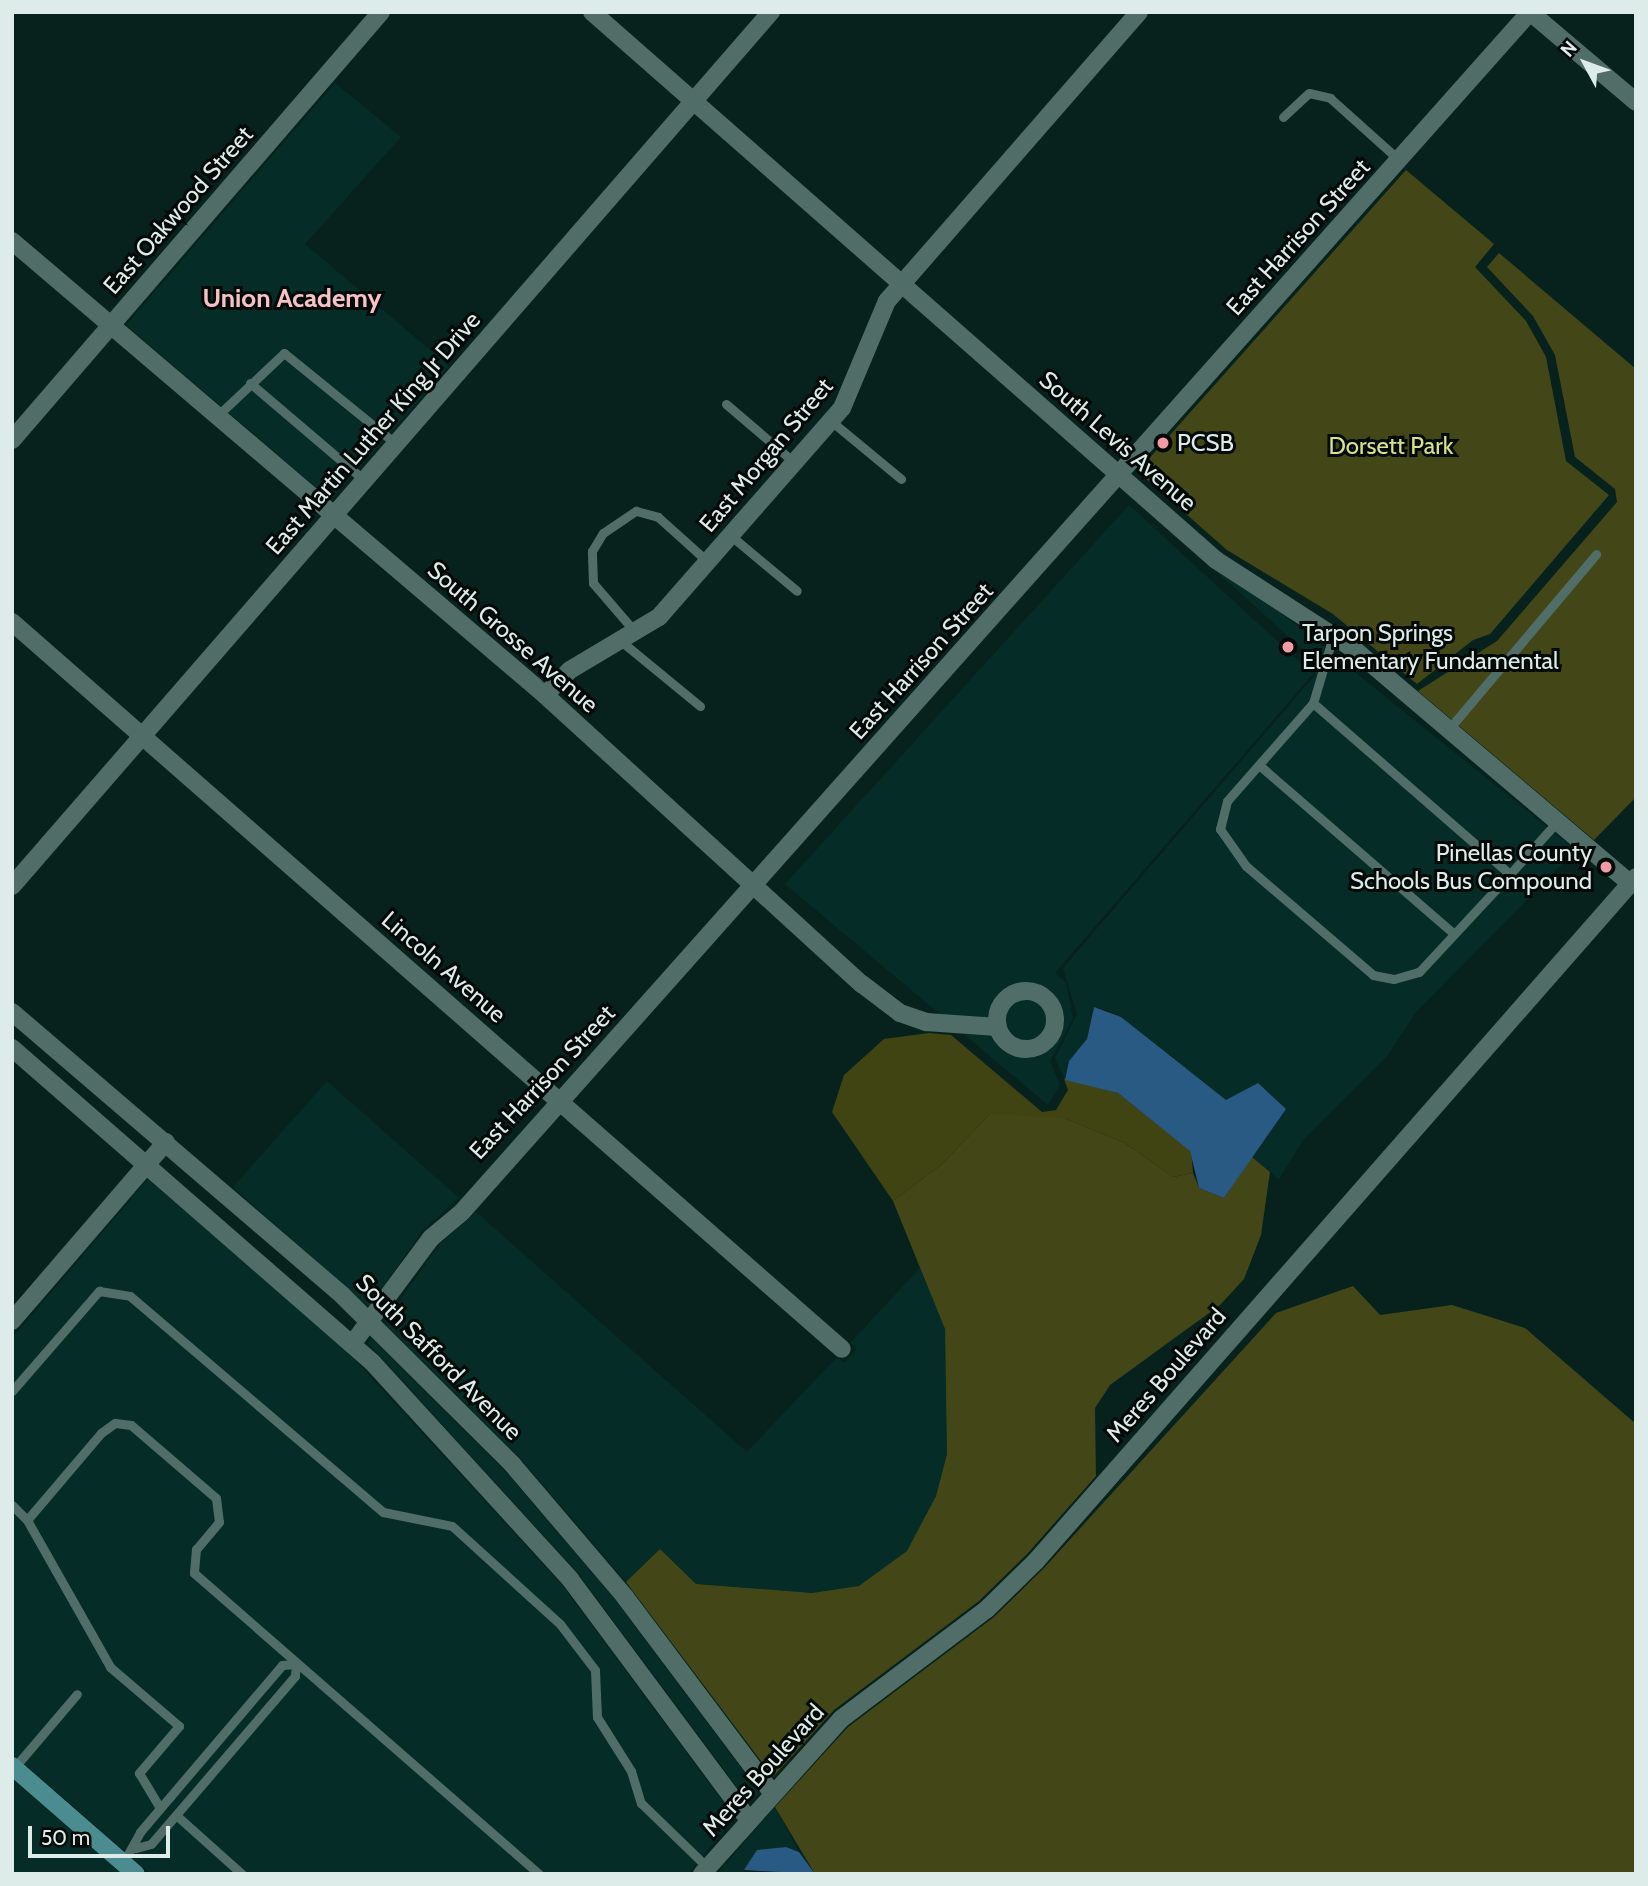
<!DOCTYPE html>
<html>
<head>
<meta charset="utf-8">
<style>
  body { margin:0 }
  #map { position:relative; width:1648px; height:1886px; overflow:hidden; background:#07221d; font-family:Cabin,sans-serif }
  div>[style] { position:absolute }
  [style*='--x'] { left:calc(var(--x)*1px); top:calc(var(--y)*1px); width:calc(var(--w)*1px); rotate:calc(var(--a)*1deg) }
  .built>* { inset:0; background:#052c26 }
  .green>* { inset:0; background:#434718 }
  .forest>* { inset:0; background:#404413 }
  .water>* { inset:0; background:#285a83 }
  .service>* { height:9px; margin:-4.5px; padding:0 4.5px; transform-origin:4.5px; border-radius:4.5px; background:#516d67 }
  .minor>* { height:18px; margin:-9px; padding:0 9px; transform-origin:9px; border-radius:9px; background:#516d67 }
  .minor>.ring { margin:-9px; padding:0; box-sizing:content-box; background:none; border:18px solid #516d67; border-radius:50% }
  .tertiary>* { height:18px; margin:-9px; padding:0 9px; transform-origin:9px; border-radius:9px; background:#516d67 }
  .secondary>* { height:18px; margin:-9px; padding:0 9px; transform-origin:9px; border-radius:9px; background:#4a8c90 }
  .dots>* { width:19px; height:19px; translate:-50% -50%; box-sizing:border-box; border:4px solid #020907; border-radius:50% }
  span { translate:-50% -50%; white-space:nowrap; text-align:center; line-height:1.15; -webkit-text-stroke:6px #020907; paint-order:stroke }
  .street-label { font-size:24px; color:#ddece8 }
  .poi-label { font-size:24px; color:#ddece8 }
  .left { translate:0 -50%; text-align:left }
  .right { translate:-100% -50%; text-align:right }
  .park-label { font-size:24px; color:#d9e286 }
  .neighbourhood-label { font-size:26px; color:#f5c1c5; font-weight:700 }
  .frame { position:absolute; inset:0; border:14px solid #ddece8; pointer-events:none }
  .north { position:absolute; left:1550px; top:28px; width:70px; height:70px; -webkit-text-stroke:5px #020907; paint-order:stroke; rotate:311deg; font-size:19px; font-weight:700; line-height:28px; text-align:center; color:#ddece8 }
  .north::after { content:''; display:block; margin:auto; width:24px; height:32px; background:#ddece8; clip-path:polygon(50% 0,100% 100%,50% 72%,0 100%) }
  .scale { position:absolute; left:28px; top:1826px; width:142px; height:32px; box-sizing:border-box; border:4px solid #ddece8; border-top:0; padding-left:9px; font-size:21px; line-height:24px; white-space:nowrap; color:#ddece8; -webkit-text-stroke:5px #020907; paint-order:stroke }
</style>
</head>
<body>
<div id="map">
  <div class="built">
    <i style="clip-path:polygon(335px 83px,401px 137px,305px 244px,449px 366px,331px 500px,126px 325px)"></i>
    <i style="clip-path:polygon(1129px 505px,1313px 674px,1055px 973px,1066px 983px,1073px 1019px,1050px 1061px,1060px 1085px,1048px 1105px,785px 884px)"></i>
    <i style="clip-path:polygon(1208px 564px,1260px 596px,1576px 850px,1416px 1012px,1388px 1055px,1304px 1139px,1279px 1179px,1252px 1157px,1286px 1109px,1226px 1100px,1111px 1011px,1093px 1007px,1087px 1040px,1069px 1061px,1065px 1080px,1055px 1058px,1077px 1014px,1063px 968px,1315px 675px,1311px 657px)"></i>
    <i style="clip-path:polygon(327px 1081px,459px 1198px,422px 1231px,369px 1308px,233px 1187px)"></i>
    <i style="clip-path:polygon(148px 1179px,346px 1350px,562px 1585px,735px 1818px,688px 1874px,151px 1874px,12px 1753px,12px 1338px)"></i>
    <i style="clip-path:polygon(476px 1212px,747px 1452px,837px 1357px,844px 1363px,857px 1349px,850px 1343px,920px 1268px,945px 1329px,947px 1454px,936px 1496px,907px 1552px,859px 1586px,812px 1593px,696px 1584px,660px 1549px,626px 1582px,520px 1458px,384px 1323px,439px 1245px)"></i>
    <i style="clip-path:polygon(371px 1338px,505px 1471px,617px 1602px,759px 1792px,749px 1803px,578px 1573px,368px 1343px)"></i>
    <i style="clip-path:polygon(12px 1779px,122px 1874px,12px 1874px)"></i>
    <i style="clip-path:polygon(775px 1807px,799px 1852px,786px 1847px,744px 1870px,747px 1874px,717px 1874px)"></i>
  </div>
  <div class="green">
    <i style="clip-path:polygon(1406px 170px,1494px 244px,1475px 267px,1526px 321px,1546px 357px,1566px 461px,1609px 495px,1490px 634px,1473px 640px,1417px 684px,1333px 614px,1227px 550px,1143px 476px,1146px 462px)"></i>
    <i style="clip-path:polygon(1499px 253px,1636px 369px,1636px 797px,1594px 840px,1418px 691px,1497px 641px,1617px 502px,1615px 489px,1575px 457px,1555px 355px,1533px 316px,1487px 267px)"></i>
    <i style="clip-path:polygon(1018px 1112px,1064px 1118px,1125px 1143px,1173px 1177px,1193px 1173px,1199px 1188px,1224px 1198px,1252px 1157px,1270px 1172px,1261px 1235px,1244px 1279px,1220px 1305px,1110px 1385px,1095px 1408px,1096px 1476px,1028px 1553px,979px 1601px,834px 1710px,773px 1777px,626px 1582px,660px 1549px,696px 1584px,812px 1593px,859px 1586px,907px 1551px,936px 1496px,947px 1454px,945px 1329px,893px 1201px,941px 1165px,990px 1114px)"></i>
    <i style="clip-path:polygon(1353px 1286px,1380px 1315px,1452px 1305px,1525px 1328px,1636px 1424px,1636px 1874px,815px 1874px,775px 1807px,786px 1795px,848px 1727px,994px 1617px,1044px 1568px,1276px 1313px)"></i>
  </div>
  <div class="forest">
    <i style="clip-path:polygon(929px 1033px,951px 1035px,1042px 1112px,1056px 1110px,1068px 1090px,1064px 1079px,1118px 1093px,1191px 1151px,1193px 1173px,1173px 1177px,1125px 1143px,1064px 1118px,990px 1114px,941px 1165px,893px 1201px,832px 1112px,844px 1075px,884px 1039px)"></i>
  </div>
  <div class="water">
    <i style="clip-path:polygon(1094px 1007px,1121px 1017px,1226px 1100px,1258px 1083px,1286px 1109px,1224px 1198px,1199px 1188px,1190px 1151px,1118px 1093px,1065px 1080px,1069px 1061px,1087px 1039px)"></i>
    <i style="clip-path:polygon(786px 1847px,799px 1852px,815px 1874px,744px 1870px,757px 1850px)"></i>
  </div>
  <div class="service">
    <i style="--x:1283;--y:117;--w:35;--a:-43"></i>
    <i style="--x:1309;--y:93;--w:22;--a:13"></i>
    <i style="--x:1330;--y:98;--w:93;--a:41.9"></i>
    <i style="--x:250;--y:383;--w:150;--a:40.4"></i>
    <i style="--x:726;--y:404;--w:89;--a:40.5"></i>
    <i style="--x:217;--y:416;--w:92;--a:-43.2"></i>
    <i style="--x:284;--y:353;--w:144;--a:39.1"></i>
    <i style="--x:831;--y:421;--w:91;--a:39.6"></i>
    <i style="--x:730;--y:535;--w:87;--a:39.9"></i>
    <i style="--x:636;--y:633;--w:66;--a:-130.7"></i>
    <i style="--x:593;--y:583;--w:32;--a:-92"></i>
    <i style="--x:592;--y:551;--w:21;--a:-59"></i>
    <i style="--x:603;--y:533;--w:40;--a:-34"></i>
    <i style="--x:636;--y:511;--w:23;--a:15"></i>
    <i style="--x:658;--y:517;--w:66;--a:41.9"></i>
    <i style="--x:1333;--y:636;--w:70;--a:106.6"></i>
    <i style="--x:1313;--y:703;--w:261;--a:41"></i>
    <i style="--x:1510;--y:874;--w:70;--a:-47.9"></i>
    <i style="--x:622;--y:642;--w:101;--a:39.4"></i>
    <i style="--x:1313;--y:703;--w:130;--a:131.3"></i>
    <i style="--x:1227;--y:801;--w:29;--a:104"></i>
    <i style="--x:1220;--y:829;--w:45;--a:54.9"></i>
    <i style="--x:1246;--y:866;--w:167;--a:40.6"></i>
    <i style="--x:1373;--y:975;--w:21;--a:11"></i>
    <i style="--x:1394;--y:979;--w:26;--a:-16"></i>
    <i style="--x:1419;--y:972;--w:134;--a:-47.1"></i>
    <i style="--x:1448;--y:730;--w:230;--a:-49.9"></i>
    <i style="--x:1259;--y:765;--w:258;--a:40.9"></i>
    <i style="--x:12;--y:1391;--w:133;--a:-49"></i>
    <i style="--x:99;--y:1291;--w:31;--a:9"></i>
    <i style="--x:130;--y:1296;--w:333;--a:40.5"></i>
    <i style="--x:383;--y:1512;--w:70;--a:11.5"></i>
    <i style="--x:452;--y:1526;--w:146;--a:42.2"></i>
    <i style="--x:560;--y:1624;--w:58;--a:52.7"></i>
    <i style="--x:595;--y:1670;--w:47;--a:87.6"></i>
    <i style="--x:597;--y:1717;--w:64;--a:57.8"></i>
    <i style="--x:631;--y:1771;--w:34;--a:73"></i>
    <i style="--x:641;--y:1803;--w:93;--a:44.1"></i>
    <i style="--x:12;--y:1505;--w:21;--a:45"></i>
    <i style="--x:27;--y:1520;--w:114;--a:-49.6"></i>
    <i style="--x:101;--y:1433;--w:17;--a:-36"></i>
    <i style="--x:115;--y:1423;--w:16;--a:7"></i>
    <i style="--x:131;--y:1425;--w:112;--a:40.7"></i>
    <i style="--x:216;--y:1498;--w:24;--a:83"></i>
    <i style="--x:219;--y:1522;--w:35;--a:130"></i>
    <i style="--x:196;--y:1549;--w:24;--a:95"></i>
    <i style="--x:194;--y:1573;--w:458;--a:41.1"></i>
    <i style="--x:27;--y:1520;--w:169;--a:60.5"></i>
    <i style="--x:110;--y:1667;--w:91;--a:40.5"></i>
    <i style="--x:179;--y:1726;--w:62;--a:130.4"></i>
    <i style="--x:139;--y:1773;--w:41;--a:59"></i>
    <i style="--x:14;--y:1768;--w:97;--a:-49.6"></i>
    <i style="--x:176;--y:1815;--w:89;--a:41.8"></i>
    <i style="--x:123;--y:1863;--w:35;--a:-61"></i>
    <i style="--x:140;--y:1832;--w:219;--a:-49.6"></i>
    <i style="--x:282;--y:1665;--w:14;--a:-4"></i>
    <i style="--x:296;--y:1664;--w:12;--a:95"></i>
    <i style="--x:295;--y:1676;--w:221;--a:130.6"></i>
    <i style="--x:151;--y:1844;--w:16;--a:165"></i>
  </div>
  <div class="minor">
    <i style="--x:592;--y:12;--w:830;--a:41.29"></i>
    <i style="--x:1216;--y:560;--w:166;--a:32.9"></i>
    <i style="--x:1355;--y:650;--w:360;--a:40.3"></i>
    <i style="--x:1530;--y:12;--w:139;--a:40.3"></i>
    <i style="--x:12;--y:241;--w:700;--a:40.42"></i>
    <i style="--x:545;--y:695;--w:429;--a:42.4"></i>
    <i style="--x:862;--y:984;--w:48;--a:37.3"></i>
    <i style="--x:900;--y:1013;--w:28;--a:19"></i>
    <i style="--x:926;--y:1022;--w:72;--a:4"></i>
    <i style="--x:12;--y:440;--w:565;--a:-49.23"></i>
    <i style="--x:12;--y:622;--w:1103;--a:41.22"></i>
    <i style="--x:545;--y:695;--w:35;--a:-45"></i>
    <i style="--x:570;--y:670;--w:104;--a:-30.8"></i>
    <i style="--x:659;--y:617;--w:278;--a:-48.8"></i>
    <i style="--x:842;--y:408;--w:116;--a:-67.2"></i>
    <i style="--x:887;--y:301;--w:383;--a:-48.9"></i>
    <i class="ring" style="left:997px;top:991px;width:40px;height:40px"></i>
    <i style="--x:12;--y:1012;--w:435;--a:40.6"></i>
    <i style="--x:342;--y:1295;--w:240;--a:44.8"></i>
    <i style="--x:512;--y:1464;--w:175;--a:49.6"></i>
    <i style="--x:625;--y:1597;--w:245;--a:53.1"></i>
    <i style="--x:12;--y:1048;--w:478;--a:41.1"></i>
    <i style="--x:372;--y:1362;--w:294;--a:47.6"></i>
    <i style="--x:570;--y:1579;--w:299;--a:53.4"></i>
    <i style="--x:12;--y:1321;--w:236;--a:-49.3"></i>
    <i style="--x:353;--y:1343;--w:131;--a:-53.4"></i>
    <i style="--x:431;--y:1238;--w:40;--a:-40"></i>
    <i style="--x:462;--y:1212;--w:1606;--a:-48.33"></i>
    <i style="--x:702;--y:1874;--w:208;--a:-48.1"></i>
    <i style="--x:841;--y:1719;--w:183;--a:-37"></i>
    <i style="--x:987;--y:1609;--w:69;--a:-44.4"></i>
    <i style="--x:1036;--y:1561;--w:910;--a:-48.74"></i>
  </div>
  <div class="tertiary">
    <i style="--x:12;--y:886;--w:1158;--a:-49.03"></i>
  </div>
  <div class="secondary">
    <i style="--x:12;--y:1766;--w:164;--a:41.1"></i>
  </div>
  <div class="dots">
    <i style="left:1163px;top:443px;background:#f49aa3"></i>
    <i style="left:1288px;top:647px;background:#f49aa3"></i>
    <i style="left:1606px;top:867px;background:#f49aa3"></i>
  </div>
  <div class="street-label">
    <span style="left:178px;top:210px;rotate:-49deg">East Oakwood Street</span>
    <span style="left:1298px;top:237px;rotate:-48deg">East Harrison Street</span>
    <span style="left:373px;top:433px;rotate:-49deg">East Martin Luther King Jr Drive</span>
    <span style="left:1118px;top:441px;rotate:41deg">South Levis Avenue</span>
    <span style="left:766px;top:455px;rotate:-50deg">East Morgan Street</span>
    <span style="left:513px;top:637px;rotate:41deg">South Grosse Avenue</span>
    <span style="left:921px;top:661px;rotate:-48deg">East Harrison Street</span>
    <span style="left:444px;top:967px;rotate:41deg">Lincoln Avenue</span>
    <span style="left:542px;top:1082px;rotate:-47deg">East Harrison Street</span>
    <span style="left:439px;top:1357px;rotate:45deg">South Safford Avenue</span>
    <span style="left:1166px;top:1375px;rotate:-49deg">Meres Boulevard</span>
    <span style="left:763px;top:1770px;rotate:-48deg">Meres Boulevard</span>
  </div>
  <div class="poi-label">
    <span class="left" style="left:1177px;top:443px">PCSB</span>
    <span class="left" style="left:1302px;top:647px">Tarpon Springs<br>Elementary Fundamental</span>
    <span class="right" style="left:1592px;top:867px">Pinellas County<br>Schools Bus Compound</span>
  </div>
  <div class="park-label">
    <span style="left:1391px;top:446px">Dorsett Park</span>
  </div>
  <div class="neighbourhood-label">
    <span style="left:292px;top:299px">Union Academy</span>
  </div>
  <div class="frame"></div>
  <div class="north">N</div>
  <div class="scale">50 m</div>
</div>
</body>
</html>
